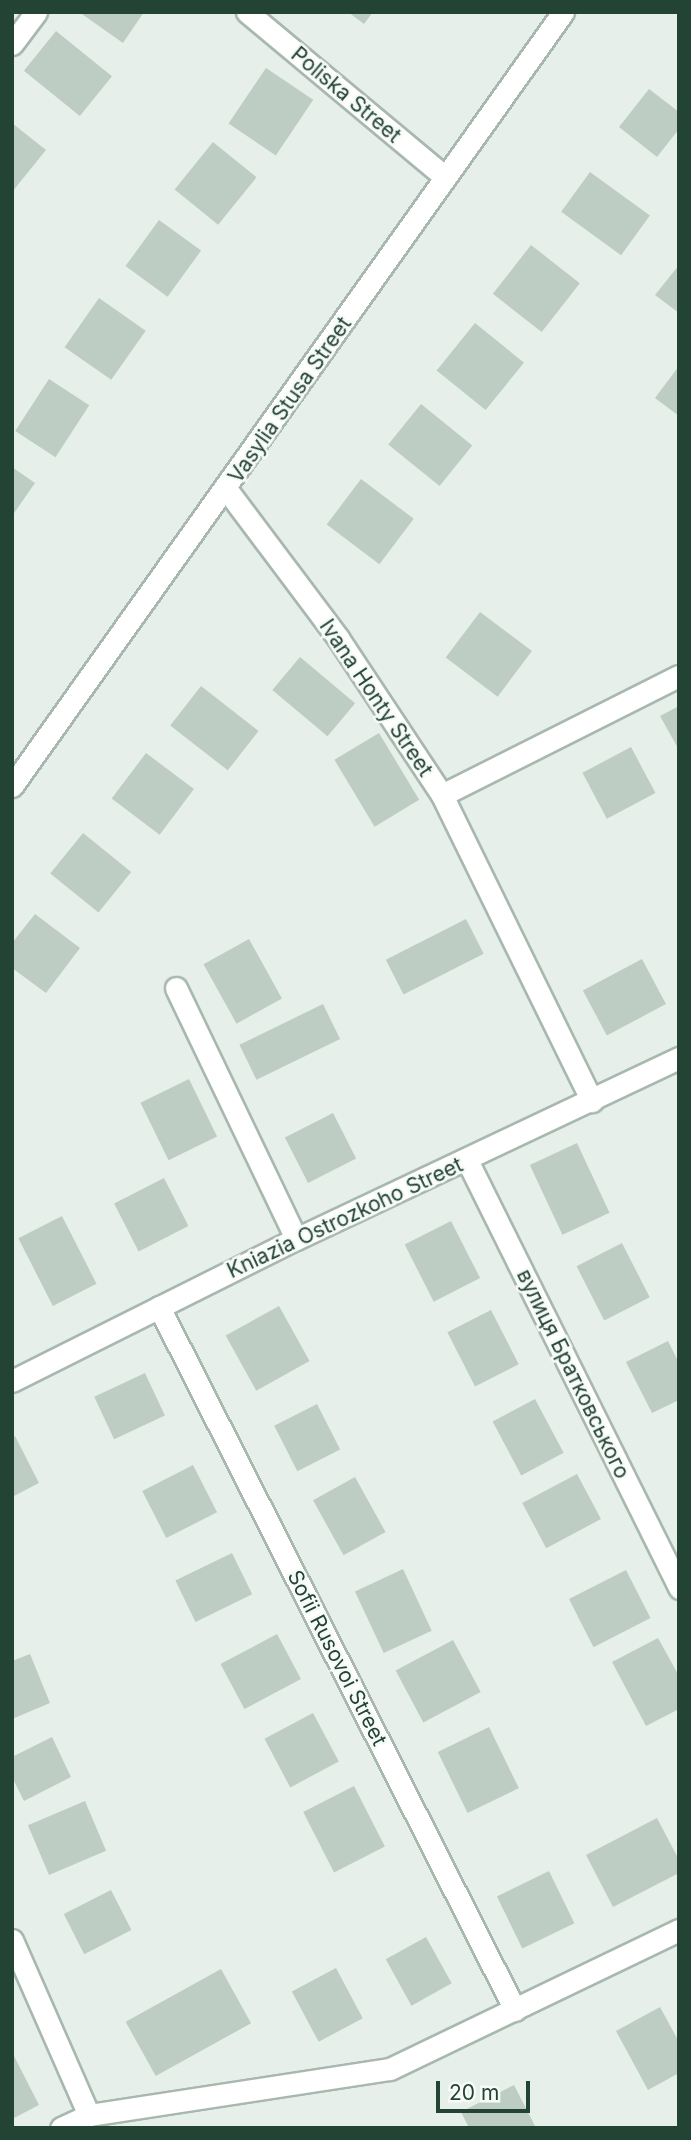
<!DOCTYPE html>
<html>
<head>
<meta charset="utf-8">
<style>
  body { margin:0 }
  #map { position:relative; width:691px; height:2140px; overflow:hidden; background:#e6efe9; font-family:Inter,sans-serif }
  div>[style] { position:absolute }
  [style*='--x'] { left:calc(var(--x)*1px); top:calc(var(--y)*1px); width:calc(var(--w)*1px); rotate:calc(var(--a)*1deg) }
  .building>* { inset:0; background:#becdc4; transform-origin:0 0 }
  .roads { filter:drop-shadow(2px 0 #a8b8af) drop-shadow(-2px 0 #a8b8af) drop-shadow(0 2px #a8b8af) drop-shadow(0 -2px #a8b8af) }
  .minor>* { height:21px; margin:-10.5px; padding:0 10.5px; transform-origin:10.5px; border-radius:10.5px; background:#fff }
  span { translate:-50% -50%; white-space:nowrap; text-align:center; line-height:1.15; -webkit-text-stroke:5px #f7fbf8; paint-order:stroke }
  .street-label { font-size:21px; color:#234334 }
  .frame { position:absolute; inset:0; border:14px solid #234334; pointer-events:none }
  .scale { position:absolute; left:436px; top:2081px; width:94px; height:32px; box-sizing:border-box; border:4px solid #234334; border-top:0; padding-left:9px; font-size:21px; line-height:24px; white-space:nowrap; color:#234334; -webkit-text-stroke:5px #f7fbf8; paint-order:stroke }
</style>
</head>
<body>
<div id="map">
  <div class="building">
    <i style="clip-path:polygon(79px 12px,144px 12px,123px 43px)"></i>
    <i style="clip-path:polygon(348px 12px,373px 12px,364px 24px)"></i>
    <i style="left:56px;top:31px;width:72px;height:51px;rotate:39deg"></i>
    <i style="left:266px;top:68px;width:57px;height:67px;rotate:34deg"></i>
    <i style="clip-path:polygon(649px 89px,679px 112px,679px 129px,657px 157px,619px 127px)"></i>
    <i style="clip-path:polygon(12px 123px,46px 150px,12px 192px)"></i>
    <i style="left:213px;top:142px;width:56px;height:61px;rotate:39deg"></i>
    <i style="left:590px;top:172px;width:74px;height:49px;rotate:36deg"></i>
    <i style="left:159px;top:220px;width:52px;height:57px;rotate:36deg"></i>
    <i style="left:531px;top:245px;width:62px;height:62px;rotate:38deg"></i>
    <i style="clip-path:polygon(679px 265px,679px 313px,655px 295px)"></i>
    <i style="left:99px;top:298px;width:57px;height:60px;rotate:35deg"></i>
    <i style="left:475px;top:323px;width:63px;height:61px;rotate:39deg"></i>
    <i style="clip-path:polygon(679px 366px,679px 416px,655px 398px)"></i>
    <i style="left:49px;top:379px;width:48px;height:62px;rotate:33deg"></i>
    <i style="left:421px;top:404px;width:66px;height:52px;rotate:39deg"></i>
    <i style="clip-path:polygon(12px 467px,35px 483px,12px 516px)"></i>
    <i style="left:361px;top:479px;width:66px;height:57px;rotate:37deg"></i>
    <i style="left:480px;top:612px;width:65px;height:57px;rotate:37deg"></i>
    <i style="left:300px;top:657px;width:72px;height:43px;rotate:40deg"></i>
    <i style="left:201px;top:686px;width:73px;height:50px;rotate:38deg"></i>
    <i style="clip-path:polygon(679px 706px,679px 750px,660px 716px)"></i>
    <i style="left:379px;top:733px;width:78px;height:52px;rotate:59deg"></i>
    <i style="left:631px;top:747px;width:52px;height:55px;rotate:62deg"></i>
    <i style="left:146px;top:753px;width:60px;height:57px;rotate:37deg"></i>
    <i style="left:83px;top:833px;width:62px;height:52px;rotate:39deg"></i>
    <i style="clip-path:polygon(35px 914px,80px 948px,46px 993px,12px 968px,12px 943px)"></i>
    <i style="left:466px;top:919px;width:39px;height:90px;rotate:63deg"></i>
    <i style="left:249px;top:939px;width:68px;height:52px;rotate:61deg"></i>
    <i style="left:642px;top:959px;width:51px;height:67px;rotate:62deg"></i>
    <i style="left:323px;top:1004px;width:39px;height:93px;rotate:64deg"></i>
    <i style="left:189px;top:1079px;width:64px;height:54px;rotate:64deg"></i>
    <i style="left:333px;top:1113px;width:51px;height:54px;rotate:63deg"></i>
    <i style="left:577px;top:1143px;width:77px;height:52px;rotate:65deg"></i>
    <i style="left:164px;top:1178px;width:54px;height:56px;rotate:63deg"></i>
    <i style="left:62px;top:1216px;width:76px;height:49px;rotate:63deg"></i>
    <i style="left:451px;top:1221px;width:64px;height:52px;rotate:63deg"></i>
    <i style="left:622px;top:1243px;width:61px;height:51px;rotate:63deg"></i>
    <i style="left:279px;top:1306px;width:63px;height:61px;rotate:61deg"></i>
    <i style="left:491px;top:1310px;width:61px;height:49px;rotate:63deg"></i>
    <i style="clip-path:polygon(668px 1341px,679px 1363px,679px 1400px,652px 1413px,626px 1362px)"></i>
    <i style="left:145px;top:1373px;width:47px;height:56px;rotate:65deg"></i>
    <i style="left:535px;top:1399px;width:61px;height:48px;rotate:62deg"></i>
    <i style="left:317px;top:1404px;width:51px;height:48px;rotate:63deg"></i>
    <i style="clip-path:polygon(15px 1436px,39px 1483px,12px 1497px,12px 1438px)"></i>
    <i style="left:193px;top:1465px;width:53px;height:57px;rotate:63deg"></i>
    <i style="left:577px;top:1474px;width:51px;height:62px;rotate:62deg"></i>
    <i style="left:355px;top:1477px;width:63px;height:48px;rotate:61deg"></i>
    <i style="left:232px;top:1553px;width:46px;height:63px;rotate:64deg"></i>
    <i style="left:403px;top:1569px;width:68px;height:53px;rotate:65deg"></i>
    <i style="left:626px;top:1570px;width:54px;height:64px;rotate:63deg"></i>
    <i style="left:277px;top:1634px;width:51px;height:64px;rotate:62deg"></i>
    <i style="clip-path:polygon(658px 1638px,679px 1676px,679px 1709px,646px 1726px,612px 1662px)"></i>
    <i style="left:453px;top:1640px;width:59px;height:65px;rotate:62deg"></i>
    <i style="clip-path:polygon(30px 1654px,50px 1703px,12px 1719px,12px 1661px)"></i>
    <i style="left:313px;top:1713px;width:55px;height:55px;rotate:62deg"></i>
    <i style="left:489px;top:1727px;width:68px;height:57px;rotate:64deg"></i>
    <i style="clip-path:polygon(52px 1737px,71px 1777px,24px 1801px,12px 1777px,12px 1757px)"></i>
    <i style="left:354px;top:1786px;width:68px;height:57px;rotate:63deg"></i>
    <i style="left:85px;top:1801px;width:54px;height:62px;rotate:67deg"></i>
    <i style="clip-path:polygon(657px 1818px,679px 1860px,679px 1873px,613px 1907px,586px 1855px)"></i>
    <i style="left:549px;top:1871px;width:58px;height:58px;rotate:64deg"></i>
    <i style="left:111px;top:1890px;width:45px;height:53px;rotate:63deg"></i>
    <i style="left:426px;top:1937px;width:53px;height:46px;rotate:61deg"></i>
    <i style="left:336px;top:1968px;width:57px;height:50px;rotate:62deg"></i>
    <i style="left:221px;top:1969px;width:62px;height:109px;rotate:61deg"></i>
    <i style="clip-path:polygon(660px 2007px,679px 2042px,679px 2073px,648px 2090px,616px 2031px)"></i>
    <i style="clip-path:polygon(12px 2052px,39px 2105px,12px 2119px)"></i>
    <i style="clip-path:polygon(514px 2085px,536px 2128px,469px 2128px,461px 2112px)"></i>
  </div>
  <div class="roads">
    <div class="minor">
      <i style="--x:247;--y:12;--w:258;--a:39.8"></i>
      <i style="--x:12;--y:44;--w:40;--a:-53"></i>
      <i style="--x:227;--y:490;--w:185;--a:53.1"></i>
      <i style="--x:338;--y:638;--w:188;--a:56.5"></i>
      <i style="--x:442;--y:795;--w:265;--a:-26.7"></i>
      <i style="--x:12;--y:786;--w:950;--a:-54.55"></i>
      <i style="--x:442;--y:795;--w:341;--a:63.9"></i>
      <i style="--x:176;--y:988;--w:278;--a:64.4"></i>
      <i style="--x:467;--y:1160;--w:478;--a:63.6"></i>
      <i style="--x:159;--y:1307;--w:788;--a:63.14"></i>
      <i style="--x:12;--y:1381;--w:318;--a:-26.6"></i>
      <i style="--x:296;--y:1239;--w:424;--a:-25.3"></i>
      <i style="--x:12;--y:1940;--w:191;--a:66.3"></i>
      <i style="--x:61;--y:2128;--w:31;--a:-25"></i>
      <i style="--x:89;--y:2115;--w:304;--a:-8.7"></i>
      <i style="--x:390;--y:2069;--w:321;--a:-25.7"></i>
    </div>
  </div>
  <div class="street-label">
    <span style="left:346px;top:95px;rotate:40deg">Poliska Street</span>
    <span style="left:290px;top:400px;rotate:-55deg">Vasylia Stusa Street</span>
    <span style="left:376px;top:698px;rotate:56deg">Ivana Honty Street</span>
    <span style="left:345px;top:1218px;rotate:-25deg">Kniazia Ostrozkoho Street</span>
    <span style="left:573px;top:1374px;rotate:64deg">вулиця Братковського</span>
    <span style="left:337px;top:1658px;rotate:63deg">Sofii Rusovoi Street</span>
  </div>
  <div class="frame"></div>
  <div class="scale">20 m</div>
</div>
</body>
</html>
